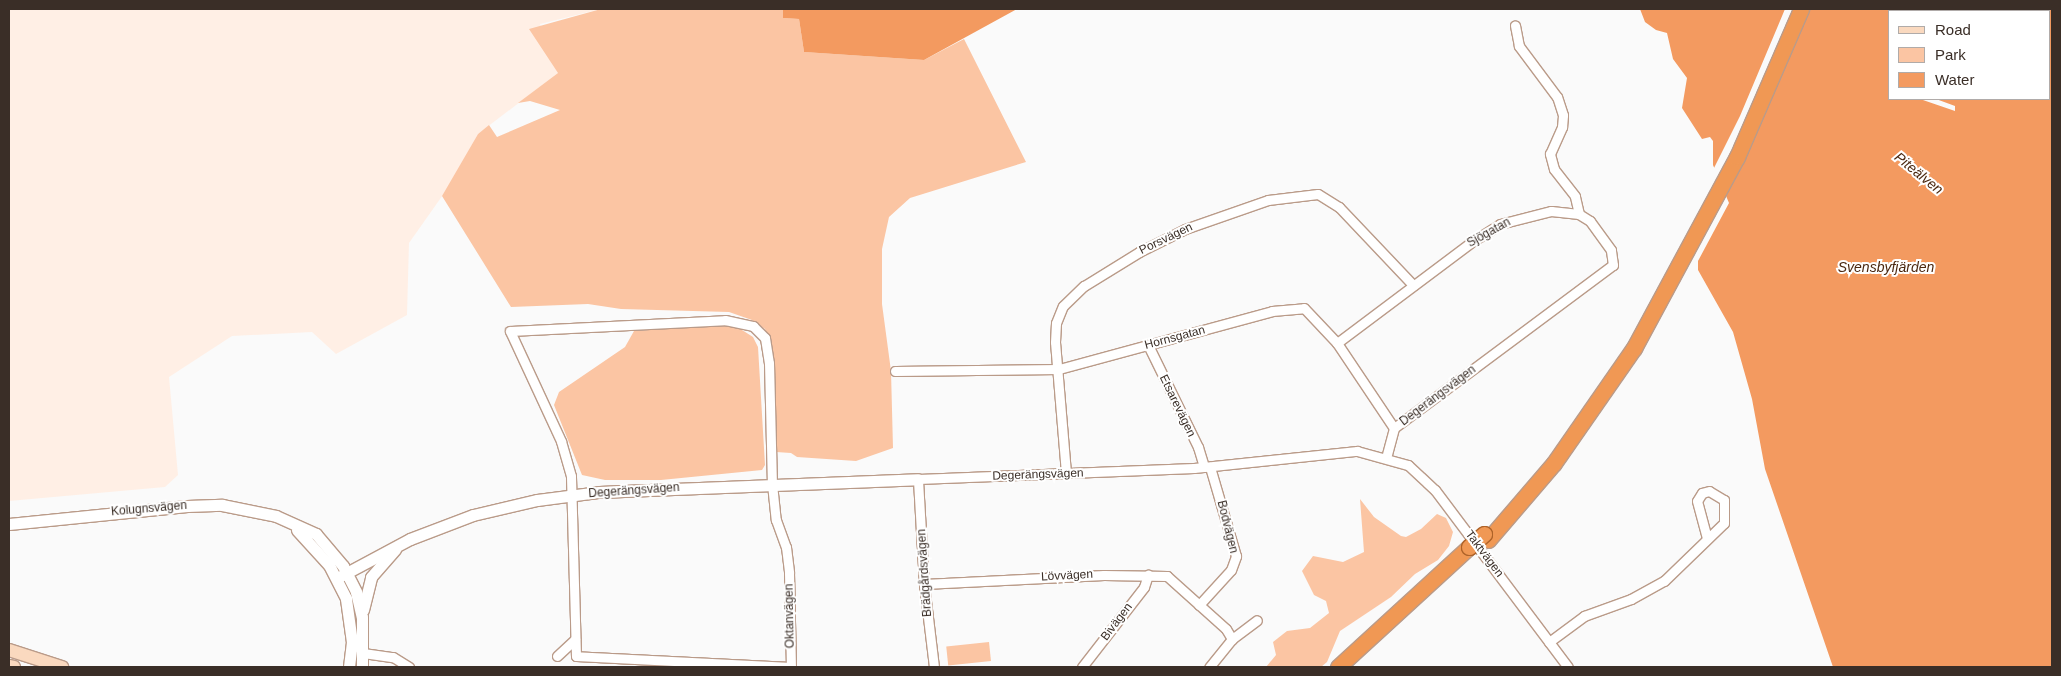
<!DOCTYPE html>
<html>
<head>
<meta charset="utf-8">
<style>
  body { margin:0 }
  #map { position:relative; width:2061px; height:676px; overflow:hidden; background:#fafafa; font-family:Arial,sans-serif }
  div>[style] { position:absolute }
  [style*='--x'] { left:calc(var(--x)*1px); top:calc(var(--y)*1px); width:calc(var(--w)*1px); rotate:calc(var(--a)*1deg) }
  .built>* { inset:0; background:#ffefe5 }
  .green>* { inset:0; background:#fbc5a3; transform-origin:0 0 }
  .water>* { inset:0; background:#f39a60 }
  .pier>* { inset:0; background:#fafafa }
  .roads { filter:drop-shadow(1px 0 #ba9b89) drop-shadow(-1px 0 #ba9b89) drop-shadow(0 1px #ba9b89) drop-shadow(0 -1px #ba9b89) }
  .minor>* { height:9px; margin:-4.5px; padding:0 4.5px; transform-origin:4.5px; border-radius:4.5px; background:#fff }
  .tertiary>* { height:11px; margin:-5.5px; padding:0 5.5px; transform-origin:5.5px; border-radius:5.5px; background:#fff }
  .secondary>* { height:12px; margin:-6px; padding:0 6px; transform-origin:6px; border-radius:6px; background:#fad9bf }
  .trunk>* { height:15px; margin:-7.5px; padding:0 7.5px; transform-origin:7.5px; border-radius:7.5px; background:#f09854 }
  .bridges { filter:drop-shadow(1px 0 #ae6329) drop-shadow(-1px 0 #ae6329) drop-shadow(0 1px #ae6329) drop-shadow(0 -1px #ae6329) }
  .trunk-bridge>* { height:15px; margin:-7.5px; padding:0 7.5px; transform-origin:7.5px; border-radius:7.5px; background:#f09854 }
  span { translate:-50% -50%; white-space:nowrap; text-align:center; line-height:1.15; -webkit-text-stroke:4px #fff; paint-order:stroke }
  .street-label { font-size:12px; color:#3a2e27 }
  .water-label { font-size:14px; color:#4b2810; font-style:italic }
  .frame { position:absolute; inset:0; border:10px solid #3a2e27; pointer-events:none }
  .legend { position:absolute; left:1888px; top:10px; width:162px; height:90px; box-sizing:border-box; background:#fff; border:1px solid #b0aba9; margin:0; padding:6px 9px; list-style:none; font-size:15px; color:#3a2e27 }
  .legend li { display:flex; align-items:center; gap:10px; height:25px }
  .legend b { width:25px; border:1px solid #b0aba9 }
</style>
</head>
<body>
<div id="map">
  <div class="built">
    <i style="clip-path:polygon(9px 9px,601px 9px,540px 24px,558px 73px,478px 134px,445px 192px,409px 243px,407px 315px,336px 354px,312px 332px,232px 336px,169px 377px,178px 475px,165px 487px,9px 501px)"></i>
  </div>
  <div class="green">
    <i style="clip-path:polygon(601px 9px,783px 9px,783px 18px,799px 19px,804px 52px,924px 60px,964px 39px,1026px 162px,910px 198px,889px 217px,882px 249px,882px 304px,891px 371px,893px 448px,856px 461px,797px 457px,791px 453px,776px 452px,773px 352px,765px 329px,752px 320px,729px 312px,621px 309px,588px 304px,511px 307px,442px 196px,478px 134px,489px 125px,497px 137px,560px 110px,530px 101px,518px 103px,558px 73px,529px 29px)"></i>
    <i style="clip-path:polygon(706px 326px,733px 326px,742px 330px,753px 337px,758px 347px,765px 465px,762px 470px,661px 480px,605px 480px,582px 475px,554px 405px,559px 392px,625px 347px,634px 331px)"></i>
    <i style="clip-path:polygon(1360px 499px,1374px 517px,1401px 536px,1406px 537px,1421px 529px,1437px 514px,1446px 518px,1453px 532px,1449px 546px,1438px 560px,1415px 574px,1391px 597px,1340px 631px,1327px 662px,1321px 667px,1266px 667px,1276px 655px,1273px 642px,1287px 631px,1310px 628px,1329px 613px,1326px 601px,1314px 595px,1302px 571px,1313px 556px,1343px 562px,1364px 552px)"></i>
    <i style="left:989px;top:642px;width:19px;height:43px;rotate:84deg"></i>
  </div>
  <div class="water">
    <i style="clip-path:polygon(783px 9px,1017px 9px,924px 60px,804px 52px,799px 19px,783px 18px)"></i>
    <i style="clip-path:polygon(evenodd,1640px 9px,2052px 9px,2052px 667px,1833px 667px,1765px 469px,1752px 399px,1733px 332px,1698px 270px,1698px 261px,1729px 203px,1713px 165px,1713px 141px,1710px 137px,1702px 139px,1682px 108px,1687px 78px,1673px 59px,1667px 33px,1656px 30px,1645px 22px,1640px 9px,1890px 11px,2050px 11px,2050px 99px,1936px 99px,1955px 106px,1955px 111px,1920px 99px,1890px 99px,1890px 11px)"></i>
  </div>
  <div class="pier">
    <i style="clip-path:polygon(1785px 9px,1801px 9px,1720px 186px,1713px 170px,1740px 116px)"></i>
  </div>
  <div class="roads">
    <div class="minor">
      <i style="--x:725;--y:320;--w:29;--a:12"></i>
      <i style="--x:753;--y:326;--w:17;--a:45"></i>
      <i style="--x:765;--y:338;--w:25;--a:81"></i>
      <i style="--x:769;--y:363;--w:121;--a:88.6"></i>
      <i style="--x:772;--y:484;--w:36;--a:84"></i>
      <i style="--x:776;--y:520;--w:29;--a:70"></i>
      <i style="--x:786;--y:547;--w:26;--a:83"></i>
      <i style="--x:789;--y:573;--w:94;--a:88.8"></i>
      <i style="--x:791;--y:667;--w:215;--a:-177.1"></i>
      <i style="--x:576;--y:656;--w:180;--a:-91.6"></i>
      <i style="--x:571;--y:476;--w:36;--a:-106"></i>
      <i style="--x:561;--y:441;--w:121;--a:-114.9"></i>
      <i style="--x:510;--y:331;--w:215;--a:-2.9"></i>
      <i style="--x:1337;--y:343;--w:166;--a:-36.9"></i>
      <i style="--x:1470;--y:243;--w:36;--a:-32"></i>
      <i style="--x:1500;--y:224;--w:53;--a:-14.3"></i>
      <i style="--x:1551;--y:211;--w:28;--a:6"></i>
      <i style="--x:1579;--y:214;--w:18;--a:-103"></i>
      <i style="--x:1575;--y:196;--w:34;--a:-128"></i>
      <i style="--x:1554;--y:169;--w:16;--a:-105"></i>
      <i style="--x:1550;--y:154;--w:30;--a:-66"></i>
      <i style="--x:1562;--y:127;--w:12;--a:-85"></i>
      <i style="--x:1563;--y:115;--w:19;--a:-108"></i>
      <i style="--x:1557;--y:97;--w:64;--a:-126.7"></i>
      <i style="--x:1519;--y:46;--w:21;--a:-101"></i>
      <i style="--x:1148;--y:345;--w:114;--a:63.9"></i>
      <i style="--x:1198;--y:447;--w:21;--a:73"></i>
      <i style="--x:895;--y:371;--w:164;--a:-0.7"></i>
      <i style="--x:1059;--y:369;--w:221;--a:-15.2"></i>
      <i style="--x:1272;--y:311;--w:32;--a:-5"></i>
      <i style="--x:1304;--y:308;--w:48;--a:46.7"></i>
      <i style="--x:1337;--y:343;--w:102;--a:56.2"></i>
      <i style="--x:1386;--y:458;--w:31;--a:-75"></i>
      <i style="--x:1394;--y:428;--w:273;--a:-36.7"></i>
      <i style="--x:1613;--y:265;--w:15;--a:-98"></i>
      <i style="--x:1611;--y:250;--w:36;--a:-126"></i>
      <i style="--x:1590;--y:221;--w:13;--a:-148"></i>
      <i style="--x:1066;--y:473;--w:131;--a:-94.8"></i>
      <i style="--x:1055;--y:342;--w:19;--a:-87"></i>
      <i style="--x:1056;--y:323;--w:18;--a:-68"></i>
      <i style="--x:1063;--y:306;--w:29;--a:-44"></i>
      <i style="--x:1084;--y:286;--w:65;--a:-31.7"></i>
      <i style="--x:1139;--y:252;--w:51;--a:-26.6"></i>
      <i style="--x:1185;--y:229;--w:88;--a:-19.3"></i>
      <i style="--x:1268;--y:200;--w:50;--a:-6.8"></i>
      <i style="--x:1318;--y:194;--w:25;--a:32"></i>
      <i style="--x:1339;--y:207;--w:108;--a:46.5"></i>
      <i style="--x:924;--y:584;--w:180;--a:-2.9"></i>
      <i style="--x:1104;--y:575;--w:63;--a:0.9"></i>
      <i style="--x:1167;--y:576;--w:79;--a:41.9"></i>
      <i style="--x:1226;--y:629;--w:12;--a:59"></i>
      <i style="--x:1232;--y:639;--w:36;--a:129"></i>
      <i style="--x:1199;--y:605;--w:47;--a:-47.6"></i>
      <i style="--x:1231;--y:570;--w:15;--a:-70"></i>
      <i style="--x:1236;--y:556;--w:93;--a:-106.3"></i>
      <i style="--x:1232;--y:639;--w:31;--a:-37"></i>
      <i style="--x:1549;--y:642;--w:44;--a:-36.6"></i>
      <i style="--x:1584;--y:616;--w:50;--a:-19.9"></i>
      <i style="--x:1631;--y:599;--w:38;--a:-29"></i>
      <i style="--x:1664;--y:581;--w:83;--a:-44"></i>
      <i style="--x:1724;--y:523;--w:23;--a:-90"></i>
      <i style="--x:1724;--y:500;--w:17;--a:-149"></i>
      <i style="--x:1709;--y:491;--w:7;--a:164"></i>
      <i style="--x:1702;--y:493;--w:9;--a:122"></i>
      <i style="--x:1697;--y:501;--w:39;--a:75"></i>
      <i style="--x:363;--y:653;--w:30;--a:8"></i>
      <i style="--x:393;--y:657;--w:19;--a:32"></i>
      <i style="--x:557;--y:656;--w:25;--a:-43"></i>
      <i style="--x:934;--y:667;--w:84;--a:-96.9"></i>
      <i style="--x:924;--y:584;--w:105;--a:-93.3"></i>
      <i style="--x:918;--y:479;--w:276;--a:-2.3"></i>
      <i style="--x:1194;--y:468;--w:164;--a:-6"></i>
      <i style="--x:1357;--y:451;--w:53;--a:15.4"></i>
      <i style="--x:1408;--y:465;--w:37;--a:43"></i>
      <i style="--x:1435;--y:490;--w:221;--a:53.1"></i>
      <i style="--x:1082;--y:667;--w:101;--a:-52.2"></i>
      <i style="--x:1144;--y:587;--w:13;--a:-72"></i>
    </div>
    <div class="tertiary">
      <i style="--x:9;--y:524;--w:179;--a:-5.8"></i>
      <i style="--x:187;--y:506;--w:35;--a:-2"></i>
      <i style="--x:222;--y:505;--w:55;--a:11.5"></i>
      <i style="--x:276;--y:516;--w:44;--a:24.2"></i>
      <i style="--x:316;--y:534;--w:42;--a:49.8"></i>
      <i style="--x:343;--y:566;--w:29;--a:63"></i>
      <i style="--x:356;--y:592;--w:26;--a:77"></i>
      <i style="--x:362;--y:617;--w:50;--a:90"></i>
      <i style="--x:297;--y:530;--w:47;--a:47.6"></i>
      <i style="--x:329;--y:565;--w:38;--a:63"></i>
      <i style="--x:346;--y:599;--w:43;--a:82.1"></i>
      <i style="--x:352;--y:642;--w:25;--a:97"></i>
      <i style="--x:337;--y:578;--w:83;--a:-28.1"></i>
      <i style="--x:410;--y:539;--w:67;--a:-20.9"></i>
      <i style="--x:473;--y:515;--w:66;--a:-13.2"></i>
      <i style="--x:537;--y:500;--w:63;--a:-7.4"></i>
      <i style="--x:599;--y:492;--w:319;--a:-2.3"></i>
      <i style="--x:363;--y:610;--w:34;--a:-76"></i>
      <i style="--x:371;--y:577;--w:37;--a:-49"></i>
    </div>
    <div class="secondary">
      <i style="--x:9;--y:650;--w:56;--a:17.8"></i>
      <i style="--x:9;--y:666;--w:5;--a:11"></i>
    </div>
    <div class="trunk">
      <i style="--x:1488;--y:540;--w:101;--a:-49.4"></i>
      <i style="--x:1554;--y:463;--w:140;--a:-55.2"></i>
      <i style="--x:1634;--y:348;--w:217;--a:-61.7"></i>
      <i style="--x:1737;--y:157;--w:161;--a:-66.6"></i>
      <i style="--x:1338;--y:667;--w:178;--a:-42.5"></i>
    </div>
  </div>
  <div class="bridges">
    <div class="trunk-bridge">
      <i style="--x:1469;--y:547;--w:20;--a:-41"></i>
    </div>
  </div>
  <div class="street-label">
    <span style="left:1489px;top:233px;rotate:-29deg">Sjögatan</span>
    <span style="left:1166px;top:239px;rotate:-26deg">Porsvägen</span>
    <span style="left:1175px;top:338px;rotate:-15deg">Hornsgatan</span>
    <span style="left:1438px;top:396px;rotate:-37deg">Degerängsvägen</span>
    <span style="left:1177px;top:406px;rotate:64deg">Etsarevägen</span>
    <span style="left:1038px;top:475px;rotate:-2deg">Degerängsvägen</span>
    <span style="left:634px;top:491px;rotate:-4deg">Degerängsvägen</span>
    <span style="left:149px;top:509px;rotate:-5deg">Kolugnsvägen</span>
    <span style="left:1227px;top:527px;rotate:76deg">Bodvägen</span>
    <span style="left:1484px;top:554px;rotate:53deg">Taktvägen</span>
    <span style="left:925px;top:573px;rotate:-94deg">Brädgårdsvägen</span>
    <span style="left:1067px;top:576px;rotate:-3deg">Lövvägen</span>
    <span style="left:790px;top:616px;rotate:-91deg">Oktanvägen</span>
    <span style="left:1117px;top:622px;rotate:-53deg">Bivägen</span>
  </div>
  <div class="water-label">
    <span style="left:1919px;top:173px;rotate:39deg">Piteälven</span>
    <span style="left:1886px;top:267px">Svensbyfjärden</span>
  </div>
  <div class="frame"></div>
  <ul class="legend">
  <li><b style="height:6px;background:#fad9bf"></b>Road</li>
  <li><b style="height:14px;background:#fbc5a3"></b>Park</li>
  <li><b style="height:14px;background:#f39a60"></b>Water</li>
  </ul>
</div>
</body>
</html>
